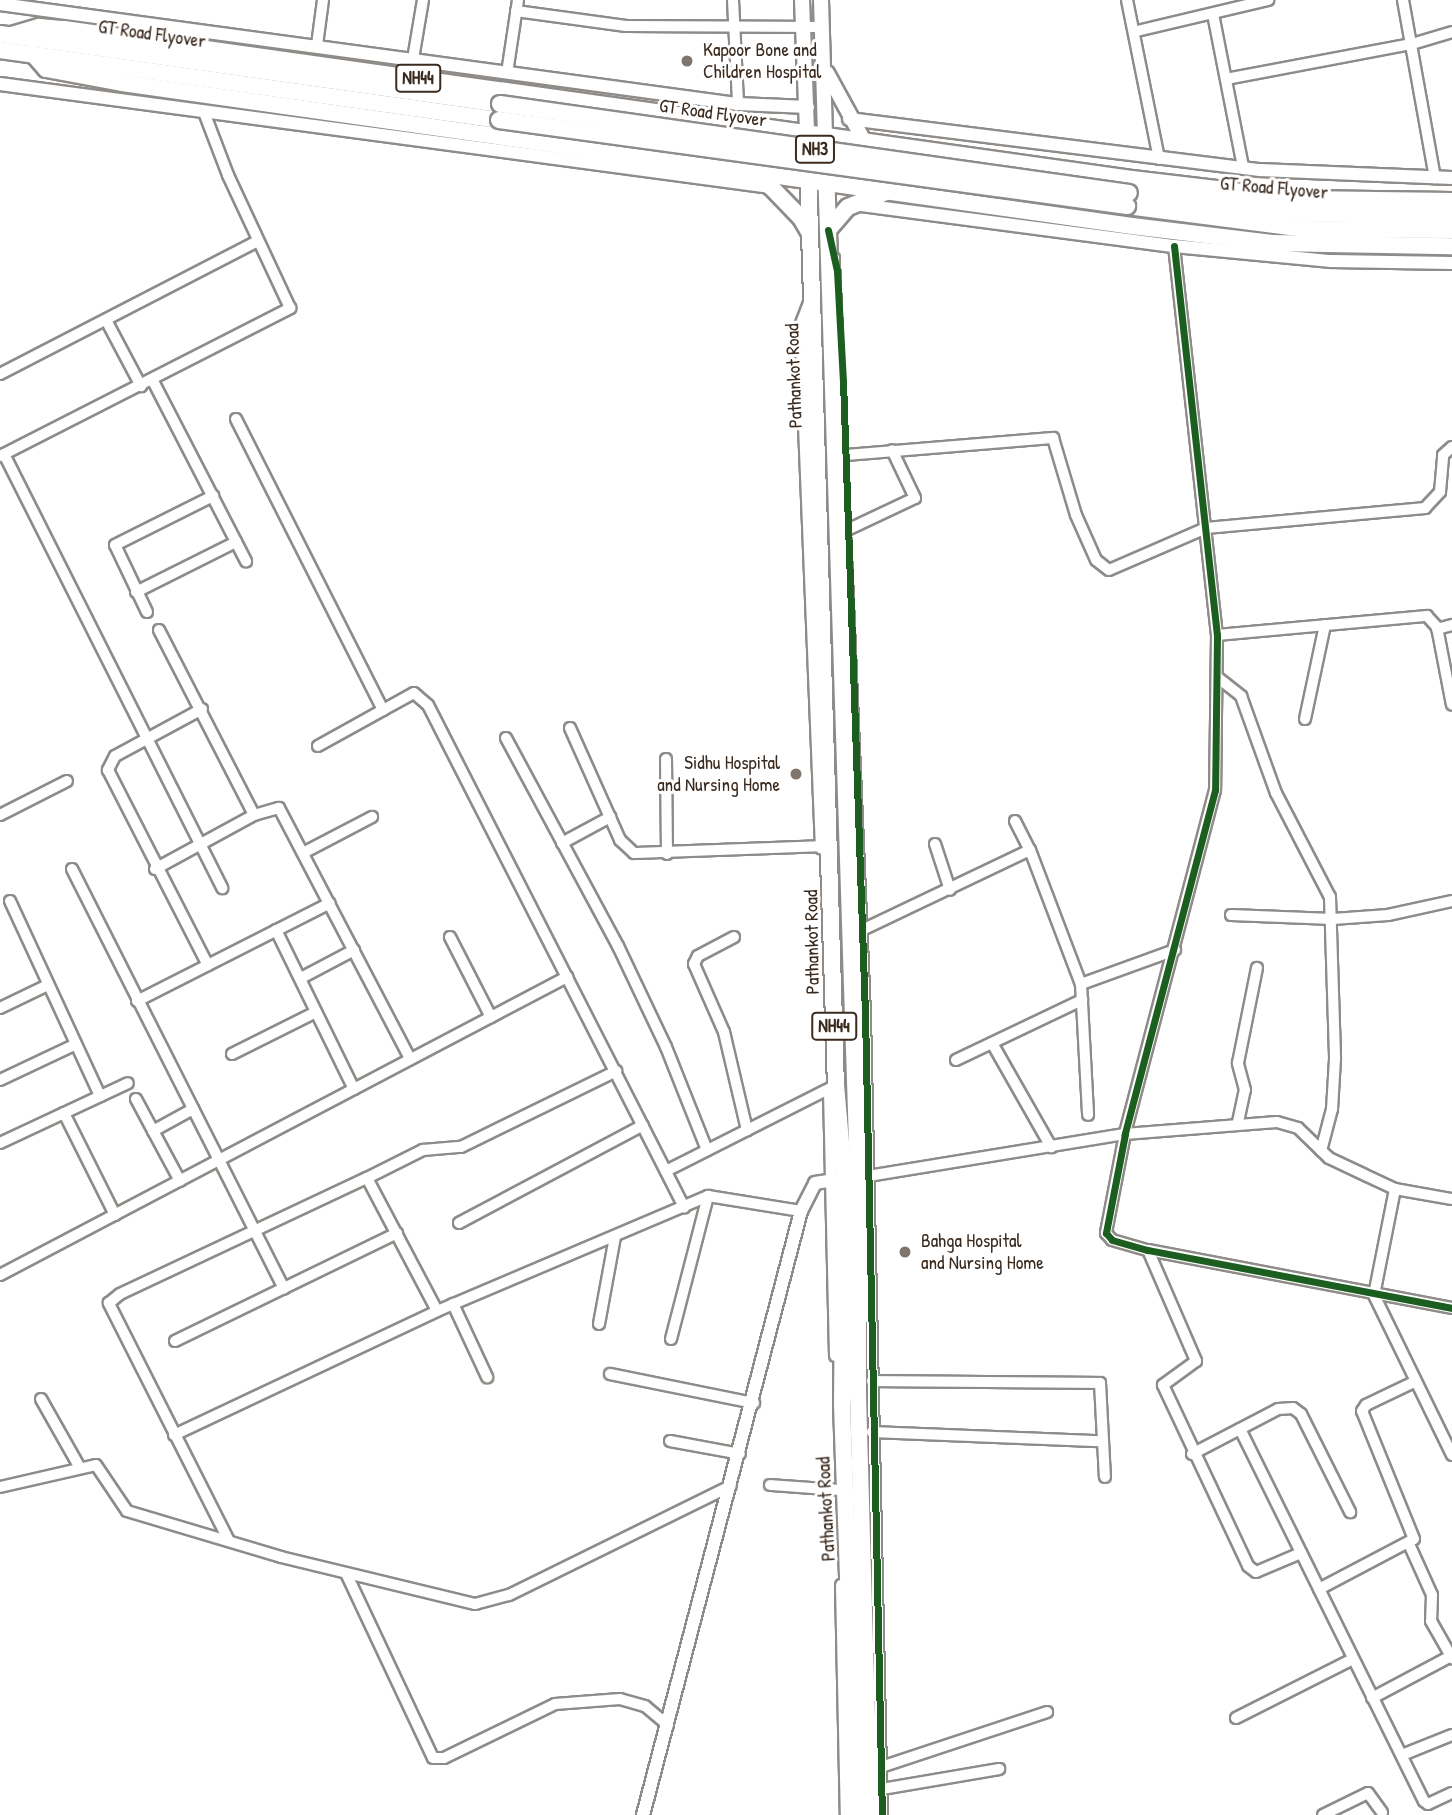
<!DOCTYPE html>
<html>
<head>
<meta charset="utf-8">
<style>
  body { margin:0 }
  #map { position:relative; width:1452px; height:1815px; overflow:hidden; background:#fff; font-family:"Patrick Hand",sans-serif }
  div>[style] { position:absolute }
  [style*='--x'] { left:calc(var(--x)*1px); top:calc(var(--y)*1px); width:calc(var(--w)*1px); rotate:calc(var(--a)*1deg) }
  .roads { filter:drop-shadow(2px 0 #8e8b88) drop-shadow(-2px 0 #8e8b88) drop-shadow(0 2px #8e8b88) drop-shadow(0 -2px #8e8b88) }
  .minor>* { height:10px; margin:-5px; padding:0 5px; transform-origin:5px; border-radius:5px; background:#fff }
  .tertiary>* { height:12px; margin:-6px; padding:0 6px; transform-origin:6px; border-radius:6px; background:#fff }
  .secondary>* { height:14px; margin:-7px; padding:0 7px; transform-origin:7px; border-radius:7px; background:#fff }
  .trunk>* { height:16px; margin:-8px; padding:0 8px; transform-origin:8px; border-radius:8px; background:#fff }
  .bridges { filter:drop-shadow(2px 0 #8e8b88) drop-shadow(-2px 0 #8e8b88) drop-shadow(0 2px #8e8b88) drop-shadow(0 -2px #8e8b88) }
  .trunk-bridge>* { height:16px; margin:-8px; padding:0 8px; transform-origin:8px; border-radius:8px; background:#fff }
  .cycleway>* { height:7px; margin:-3.5px; padding:0 3.5px; transform-origin:3.5px; border-radius:3.5px; background:#1b5e20 }
  .dots>* { width:19px; height:19px; translate:-50% -50%; box-sizing:border-box; border:4px solid #fff; border-radius:50% }
  span { translate:-50% -50%; white-space:nowrap; text-align:center; line-height:1.15; -webkit-text-stroke:6px #fff; paint-order:stroke }
  .shield-label span { padding:2px 5px; background:#fff; border:2px solid; border-radius:5px; -webkit-text-stroke-width:0 }
  .shield-label { font-size:18px; color:#3b2a1e; font-weight:700 }
  .street-label { font-size:19px; color:#3b2a1e }
  .poi-label { font-size:19px; color:#3b2a1e }
  .left { translate:0 -50%; text-align:left }
  .right { translate:-100% -50%; text-align:right }
</style>
</head>
<body>
<div id="map">
  <div class="roads">
    <div class="minor">
      <i style="--x:733;--y:0;--w:104;--a:87.2"></i>
      <i style="--x:1127;--y:0;--w:162;--a:78.6"></i>
      <i style="--x:1403;--y:0;--w:181;--a:79.8"></i>
      <i style="--x:516;--y:11;--w:111;--a:7.8"></i>
      <i style="--x:626;--y:26;--w:196;--a:0.3"></i>
      <i style="--x:1213;--y:14;--w:156;--a:78.9"></i>
      <i style="--x:1137;--y:31;--w:135;--a:-13.3"></i>
      <i style="--x:317;--y:45;--w:45;--a:-82.4"></i>
      <i style="--x:413;--y:59;--w:60;--a:-80.4"></i>
      <i style="--x:507;--y:73;--w:74;--a:-81.4"></i>
      <i style="--x:1226;--y:79;--w:189;--a:-10.7"></i>
      <i style="--x:1412;--y:44;--w:42;--a:-16.7"></i>
      <i style="--x:1174;--y:246;--w:391;--a:83.7"></i>
      <i style="--x:1217;--y:635;--w:155;--a:90.7"></i>
      <i style="--x:1215;--y:790;--w:356;--a:104.7"></i>
      <i style="--x:1125;--y:1134;--w:101;--a:100.9"></i>
      <i style="--x:1106;--y:1233;--w:9;--a:49"></i>
      <i style="--x:1112;--y:1240;--w:37;--a:16"></i>
      <i style="--x:1148;--y:1250;--w:309;--a:10.8"></i>
      <i style="--x:834;--y:258;--w:756;--a:87.65"></i>
      <i style="--x:865;--y:1013;--w:802;--a:88.79"></i>
      <i style="--x:810;--y:300;--w:28;--a:111"></i>
      <i style="--x:800;--y:326;--w:523;--a:87.7"></i>
      <i style="--x:106;--y:320;--w:75;--a:62.1"></i>
      <i style="--x:0;--y:374;--w:290;--a:-27.3"></i>
      <i style="--x:153;--y:381;--w:203;--a:62.7"></i>
      <i style="--x:236;--y:419;--w:326;--a:63.2"></i>
      <i style="--x:383;--y:710;--w:35;--a:-29"></i>
      <i style="--x:414;--y:693;--w:18;--a:41"></i>
      <i style="--x:428;--y:705;--w:564;--a:62.98"></i>
      <i style="--x:4;--y:454;--w:486;--a:63.3"></i>
      <i style="--x:845;--y:455;--w:209;--a:-4.7"></i>
      <i style="--x:1053;--y:438;--w:80;--a:73.4"></i>
      <i style="--x:1076;--y:515;--w:49;--a:66"></i>
      <i style="--x:1096;--y:560;--w:16;--a:38"></i>
      <i style="--x:1109;--y:570;--w:106;--a:-23.4"></i>
      <i style="--x:1206;--y:528;--w:220;--a:-5.2"></i>
      <i style="--x:1425;--y:508;--w:22;--a:-47"></i>
      <i style="--x:1440;--y:492;--w:37;--a:-85"></i>
      <i style="--x:1443;--y:455;--w:12;--a:-42"></i>
      <i style="--x:0;--y:456;--w:326;--a:-27"></i>
      <i style="--x:290;--y:308;--w:147;--a:-115"></i>
      <i style="--x:228;--y:175;--w:67;--a:-110.9"></i>
      <i style="--x:847;--y:530;--w:75;--a:-25.2"></i>
      <i style="--x:915;--y:498;--w:53;--a:-115.6"></i>
      <i style="--x:136;--y:592;--w:112;--a:-26.6"></i>
      <i style="--x:147;--y:612;--w:74;--a:-115.5"></i>
      <i style="--x:115;--y:545;--w:110;--a:-26.6"></i>
      <i style="--x:1437;--y:629;--w:16;--a:-15"></i>
      <i style="--x:159;--y:630;--w:208;--a:62.8"></i>
      <i style="--x:1217;--y:635;--w:211;--a:-5.2"></i>
      <i style="--x:1427;--y:616;--w:15;--a:48"></i>
      <i style="--x:1437;--y:627;--w:79;--a:79.1"></i>
      <i style="--x:1217;--y:677;--w:31;--a:38"></i>
      <i style="--x:1241;--y:696;--w:103;--a:70.2"></i>
      <i style="--x:1276;--y:793;--w:117;--a:62.6"></i>
      <i style="--x:1330;--y:897;--w:162;--a:88.2"></i>
      <i style="--x:1335;--y:1059;--w:50;--a:93.4"></i>
      <i style="--x:1332;--y:1109;--w:43;--a:104.7"></i>
      <i style="--x:202;--y:709;--w:99;--a:151.6"></i>
      <i style="--x:115;--y:756;--w:16;--a:117"></i>
      <i style="--x:108;--y:770;--w:219;--a:62.9"></i>
      <i style="--x:1305;--y:719;--w:96;--a:-78"></i>
      <i style="--x:570;--y:728;--w:123;--a:65.9"></i>
      <i style="--x:620;--y:840;--w:19;--a:43"></i>
      <i style="--x:634;--y:853;--w:187;--a:-2.1"></i>
      <i style="--x:506;--y:738;--w:236;--a:61.7"></i>
      <i style="--x:618;--y:946;--w:112;--a:64.6"></i>
      <i style="--x:666;--y:1047;--w:111;--a:68.3"></i>
      <i style="--x:318;--y:746;--w:74;--a:-29"></i>
      <i style="--x:666;--y:759;--w:95;--a:89.4"></i>
      <i style="--x:0;--y:815;--w:75;--a:-26.9"></i>
      <i style="--x:1015;--y:821;--w:33;--a:63"></i>
      <i style="--x:562;--y:843;--w:55;--a:-28.4"></i>
      <i style="--x:935;--y:844;--w:48;--a:71.9"></i>
      <i style="--x:303;--y:853;--w:78;--a:-27.6"></i>
      <i style="--x:72;--y:869;--w:470;--a:63.2"></i>
      <i style="--x:155;--y:869;--w:113;--a:-28.6"></i>
      <i style="--x:254;--y:815;--w:26;--a:-16"></i>
      <i style="--x:279;--y:808;--w:283;--a:62.4"></i>
      <i style="--x:10;--y:901;--w:215;--a:65.2"></i>
      <i style="--x:1231;--y:915;--w:102;--a:2.2"></i>
      <i style="--x:1333;--y:919;--w:55;--a:-4.2"></i>
      <i style="--x:1388;--y:915;--w:66;--a:-12.3"></i>
      <i style="--x:276;--y:930;--w:177;--a:63.9"></i>
      <i style="--x:862;--y:930;--w:186;--a:-25.5"></i>
      <i style="--x:1030;--y:850;--w:143;--a:69.2"></i>
      <i style="--x:1081;--y:984;--w:131;--a:86.9"></i>
      <i style="--x:450;--y:937;--w:90;--a:62.9"></i>
      <i style="--x:734;--y:937;--w:41;--a:152.2"></i>
      <i style="--x:698;--y:956;--w:9;--a:117"></i>
      <i style="--x:694;--y:964;--w:74;--a:66.2"></i>
      <i style="--x:724;--y:1032;--w:101;--a:76.8"></i>
      <i style="--x:301;--y:978;--w:60;--a:-27.8"></i>
      <i style="--x:1081;--y:984;--w:100;--a:-19.9"></i>
      <i style="--x:137;--y:1001;--w:216;--a:-26.9"></i>
      <i style="--x:0;--y:1008;--w:53;--a:-25.6"></i>
      <i style="--x:992;--y:1043;--w:120;--a:60.4"></i>
      <i style="--x:232;--y:1054;--w:94;--a:-26.6"></i>
      <i style="--x:956;--y:1060;--w:140;--a:-25.5"></i>
      <i style="--x:0;--y:1080;--w:82;--a:-25.3"></i>
      <i style="--x:829;--y:1091;--w:265;--a:88.7"></i>
      <i style="--x:136;--y:1099;--w:93;--a:61.8"></i>
      <i style="--x:64;--y:1113;--w:114;--a:63.4"></i>
      <i style="--x:1238;--y:1122;--w:33;--a:-78"></i>
      <i style="--x:1245;--y:1090;--w:28;--a:-105"></i>
      <i style="--x:1238;--y:1063;--w:97;--a:-78.7"></i>
      <i style="--x:153;--y:1131;--w:46;--a:-28.8"></i>
      <i style="--x:0;--y:1143;--w:141;--a:-25.1"></i>
      <i style="--x:666;--y:1171;--w:186;--a:-26.8"></i>
      <i style="--x:862;--y:1177;--w:266;--a:-9.3"></i>
      <i style="--x:1125;--y:1134;--w:152;--a:-4.5"></i>
      <i style="--x:1277;--y:1122;--w:22;--a:16"></i>
      <i style="--x:1298;--y:1128;--w:43;--a:44.1"></i>
      <i style="--x:1329;--y:1158;--w:73;--a:25.2"></i>
      <i style="--x:1395;--y:1189;--w:58;--a:10"></i>
      <i style="--x:367;--y:1178;--w:63;--a:-26.6"></i>
      <i style="--x:423;--y:1150;--w:38;--a:-5"></i>
      <i style="--x:461;--y:1147;--w:173;--a:-26.1"></i>
      <i style="--x:1395;--y:1189;--w:108;--a:101.2"></i>
      <i style="--x:1374;--y:1295;--w:178;--a:64"></i>
      <i style="--x:459;--y:1223;--w:208;--a:-28"></i>
      <i style="--x:1148;--y:1250;--w:121;--a:66.6"></i>
      <i style="--x:1196;--y:1361;--w:41;--a:144"></i>
      <i style="--x:1163;--y:1385;--w:200;--a:64.8"></i>
      <i style="--x:1248;--y:1566;--w:10;--a:37"></i>
      <i style="--x:1256;--y:1572;--w:49;--a:-22.9"></i>
      <i style="--x:0;--y:1275;--w:641;--a:-27.73"></i>
      <i style="--x:453;--y:1304;--w:81;--a:65"></i>
      <i style="--x:599;--y:1324;--w:88;--a:-79.6"></i>
      <i style="--x:671;--y:1339;--w:148;--a:-75.5"></i>
      <i style="--x:175;--y:1341;--w:247;--a:-25.9"></i>
      <i style="--x:610;--y:1374;--w:147;--a:11.4"></i>
      <i style="--x:872;--y:1381;--w:228;--a:0.5"></i>
      <i style="--x:1100;--y:1383;--w:94;--a:87"></i>
      <i style="--x:41;--y:1399;--w:79;--a:60.5"></i>
      <i style="--x:1240;--y:1429;--w:415;--a:63.7"></i>
      <i style="--x:1424;--y:1801;--w:5;--a:37"></i>
      <i style="--x:1428;--y:1804;--w:26;--a:-25"></i>
      <i style="--x:872;--y:1432;--w:228;--a:2.3"></i>
      <i style="--x:174;--y:1435;--w:291;--a:-25.2"></i>
      <i style="--x:437;--y:1311;--w:294;--a:-23"></i>
      <i style="--x:708;--y:1196;--w:94;--a:9.2"></i>
      <i style="--x:670;--y:1441;--w:71;--a:10.5"></i>
      <i style="--x:1192;--y:1454;--w:97;--a:-27.6"></i>
      <i style="--x:1278;--y:1409;--w:15;--a:-4"></i>
      <i style="--x:1293;--y:1408;--w:10;--a:37"></i>
      <i style="--x:1301;--y:1414;--w:110;--a:63.4"></i>
      <i style="--x:770;--y:1485;--w:68;--a:4.2"></i>
      <i style="--x:0;--y:1487;--w:98;--a:-12.9"></i>
      <i style="--x:96;--y:1465;--w:55;--a:56"></i>
      <i style="--x:127;--y:1511;--w:161;--a:16.6"></i>
      <i style="--x:281;--y:1557;--w:200;--a:13.6"></i>
      <i style="--x:475;--y:1604;--w:35;--a:-15"></i>
      <i style="--x:509;--y:1595;--w:247;--a:-26.2"></i>
      <i style="--x:229;--y:1541;--w:267;--a:-116.8"></i>
      <i style="--x:109;--y:1303;--w:14;--a:-39"></i>
      <i style="--x:120;--y:1294;--w:273;--a:-25.2"></i>
      <i style="--x:367;--y:1178;--w:150;--a:62.2"></i>
      <i style="--x:1409;--y:1544;--w:56;--a:65.7"></i>
      <i style="--x:1432;--y:1595;--w:26;--a:92"></i>
      <i style="--x:1431;--y:1621;--w:43;--a:60.4"></i>
      <i style="--x:346;--y:1573;--w:204;--a:64.8"></i>
      <i style="--x:433;--y:1758;--w:11;--a:0"></i>
      <i style="--x:444;--y:1758;--w:123;--a:-25.9"></i>
      <i style="--x:555;--y:1704;--w:65;--a:-4.4"></i>
      <i style="--x:620;--y:1699;--w:26;--a:16"></i>
      <i style="--x:645;--y:1706;--w:30;--a:40"></i>
      <i style="--x:841;--y:1585;--w:230;--a:88.8"></i>
      <i style="--x:1319;--y:1589;--w:107;--a:-27.8"></i>
      <i style="--x:1414;--y:1539;--w:138;--a:-112.1"></i>
      <i style="--x:1362;--y:1411;--w:7;--a:-56"></i>
      <i style="--x:1366;--y:1405;--w:55;--a:-25.6"></i>
      <i style="--x:1372;--y:1698;--w:89;--a:-28"></i>
      <i style="--x:1236;--y:1718;--w:131;--a:-26.8"></i>
      <i style="--x:1402;--y:1755;--w:54;--a:-21.8"></i>
      <i style="--x:881;--y:1767;--w:175;--a:-18.3"></i>
      <i style="--x:882;--y:1789;--w:119;--a:-9.7"></i>
      <i style="--x:1323;--y:1815;--w:50;--a:-26.1"></i>
      <i style="--x:1368;--y:1793;--w:24;--a:54"></i>
    </div>
    <div class="tertiary">
      <i style="--x:0;--y:4;--w:745;--a:7.72"></i>
      <i style="--x:738;--y:104;--w:70;--a:2.5"></i>
      <i style="--x:0;--y:84;--w:770;--a:7.61"></i>
      <i style="--x:849;--y:119;--w:414;--a:7.1"></i>
      <i style="--x:1260;--y:170;--w:192;--a:2.4"></i>
      <i style="--x:854;--y:204;--w:323;--a:7.5"></i>
      <i style="--x:1174;--y:246;--w:158;--a:5.5"></i>
      <i style="--x:1331;--y:261;--w:121;--a:0.9"></i>
      <i style="--x:643;--y:1815;--w:624;--a:-75.34"></i>
      <i style="--x:801;--y:1211;--w:31;--a:-63"></i>
      <i style="--x:815;--y:1183;--w:36;--a:-9"></i>
    </div>
    <div class="secondary">
      <i style="--x:802;--y:0;--w:133;--a:87.8"></i>
      <i style="--x:821;--y:0;--w:136;--a:88.3"></i>
      <i style="--x:827;--y:73;--w:77;--a:61.4"></i>
    </div>
    <div class="trunk">
      <i style="--x:0;--y:34;--w:505;--a:7.97"></i>
      <i style="--x:12;--y:35;--w:28;--a:-17"></i>
      <i style="--x:39;--y:27;--w:25;--a:5"></i>
      <i style="--x:64;--y:29;--w:1078;--a:7.99"></i>
      <i style="--x:1132;--y:179;--w:170;--a:6.7"></i>
      <i style="--x:1301;--y:199;--w:151;--a:0.8"></i>
      <i style="--x:0;--y:50;--w:504;--a:7.99"></i>
      <i style="--x:33;--y:54;--w:20;--a:49"></i>
      <i style="--x:46;--y:69;--w:77;--a:10.4"></i>
      <i style="--x:122;--y:83;--w:1020;--a:8.06"></i>
      <i style="--x:1132;--y:226;--w:141;--a:6.9"></i>
      <i style="--x:1272;--y:243;--w:180;--a:1"></i>
      <i style="--x:807;--y:133;--w:952;--a:88.26"></i>
      <i style="--x:836;--y:1085;--w:91;--a:85"></i>
      <i style="--x:844;--y:1176;--w:229;--a:90.5"></i>
      <i style="--x:842;--y:1405;--w:410;--a:88"></i>
      <i style="--x:825;--y:136;--w:1042;--a:88.18"></i>
      <i style="--x:858;--y:1177;--w:218;--a:90"></i>
      <i style="--x:858;--y:1395;--w:420;--a:88.4"></i>
      <i style="--x:744;--y:173;--w:30;--a:27"></i>
      <i style="--x:771;--y:187;--w:43;--a:45.9"></i>
      <i style="--x:801;--y:218;--w:16;--a:60"></i>
      <i style="--x:1129;--y:193;--w:173;--a:6.6"></i>
      <i style="--x:1301;--y:213;--w:151;--a:1.1"></i>
      <i style="--x:1127;--y:206;--w:178;--a:7.4"></i>
      <i style="--x:1304;--y:229;--w:148;--a:0.4"></i>
      <i style="--x:828;--y:230;--w:30;--a:-49"></i>
      <i style="--x:848;--y:207;--w:41;--a:-21.5"></i>
    </div>
  </div>
  <div class="bridges">
    <div class="trunk-bridge">
      <i style="--x:500;--y:104;--w:635;--a:8.05"></i>
      <i style="--x:499;--y:120;--w:634;--a:7.8"></i>
    </div>
  </div>
  <div class="cycleway">
    <i style="--x:828;--y:230;--w:42;--a:77.6"></i>
    <i style="--x:837;--y:271;--w:110;--a:86.9"></i>
    <i style="--x:843;--y:381;--w:632;--a:88.01"></i>
    <i style="--x:865;--y:1013;--w:802;--a:88.79"></i>
    <i style="--x:1174;--y:246;--w:391;--a:83.7"></i>
    <i style="--x:1217;--y:635;--w:155;--a:90.7"></i>
    <i style="--x:1215;--y:790;--w:356;--a:104.7"></i>
    <i style="--x:1125;--y:1134;--w:101;--a:100.9"></i>
    <i style="--x:1106;--y:1233;--w:9;--a:49"></i>
    <i style="--x:1112;--y:1240;--w:37;--a:16"></i>
    <i style="--x:1148;--y:1250;--w:309;--a:10.8"></i>
  </div>
  <div class="dots">
    <i style="left:687px;top:61px;background:#80756d"></i>
    <i style="left:796px;top:774px;background:#80756d"></i>
    <i style="left:905px;top:1252px;background:#80756d"></i>
  </div>
  <div class="shield-label">
    <span style="left:418px;top:78px">NH44</span>
    <span style="left:815px;top:149px">NH3</span>
    <span style="left:834px;top:1026px">NH44</span>
  </div>
  <div class="street-label">
    <span style="left:152px;top:34px;rotate:8deg">GT Road Flyover</span>
    <span style="left:713px;top:113px;rotate:8deg">GT Road Flyover</span>
    <span style="left:1274px;top:188px;rotate:5deg">GT Road Flyover</span>
    <span style="left:794px;top:376px;rotate:-92deg">Pathankot Road</span>
    <span style="left:812px;top:942px;rotate:-91deg">Pathankot Road</span>
    <span style="left:826px;top:1509px;rotate:-93deg">Pathankot Road</span>
  </div>
  <div class="poi-label">
    <span class="left" style="left:703px;top:61px">Kapoor Bone and<br>Children Hospital</span>
    <span class="right" style="left:780px;top:774px">Sidhu Hospital<br>and Nursing Home</span>
    <span class="left" style="left:921px;top:1252px">Bahga Hospital<br>and Nursing Home</span>
  </div>
</div>
</body>
</html>
